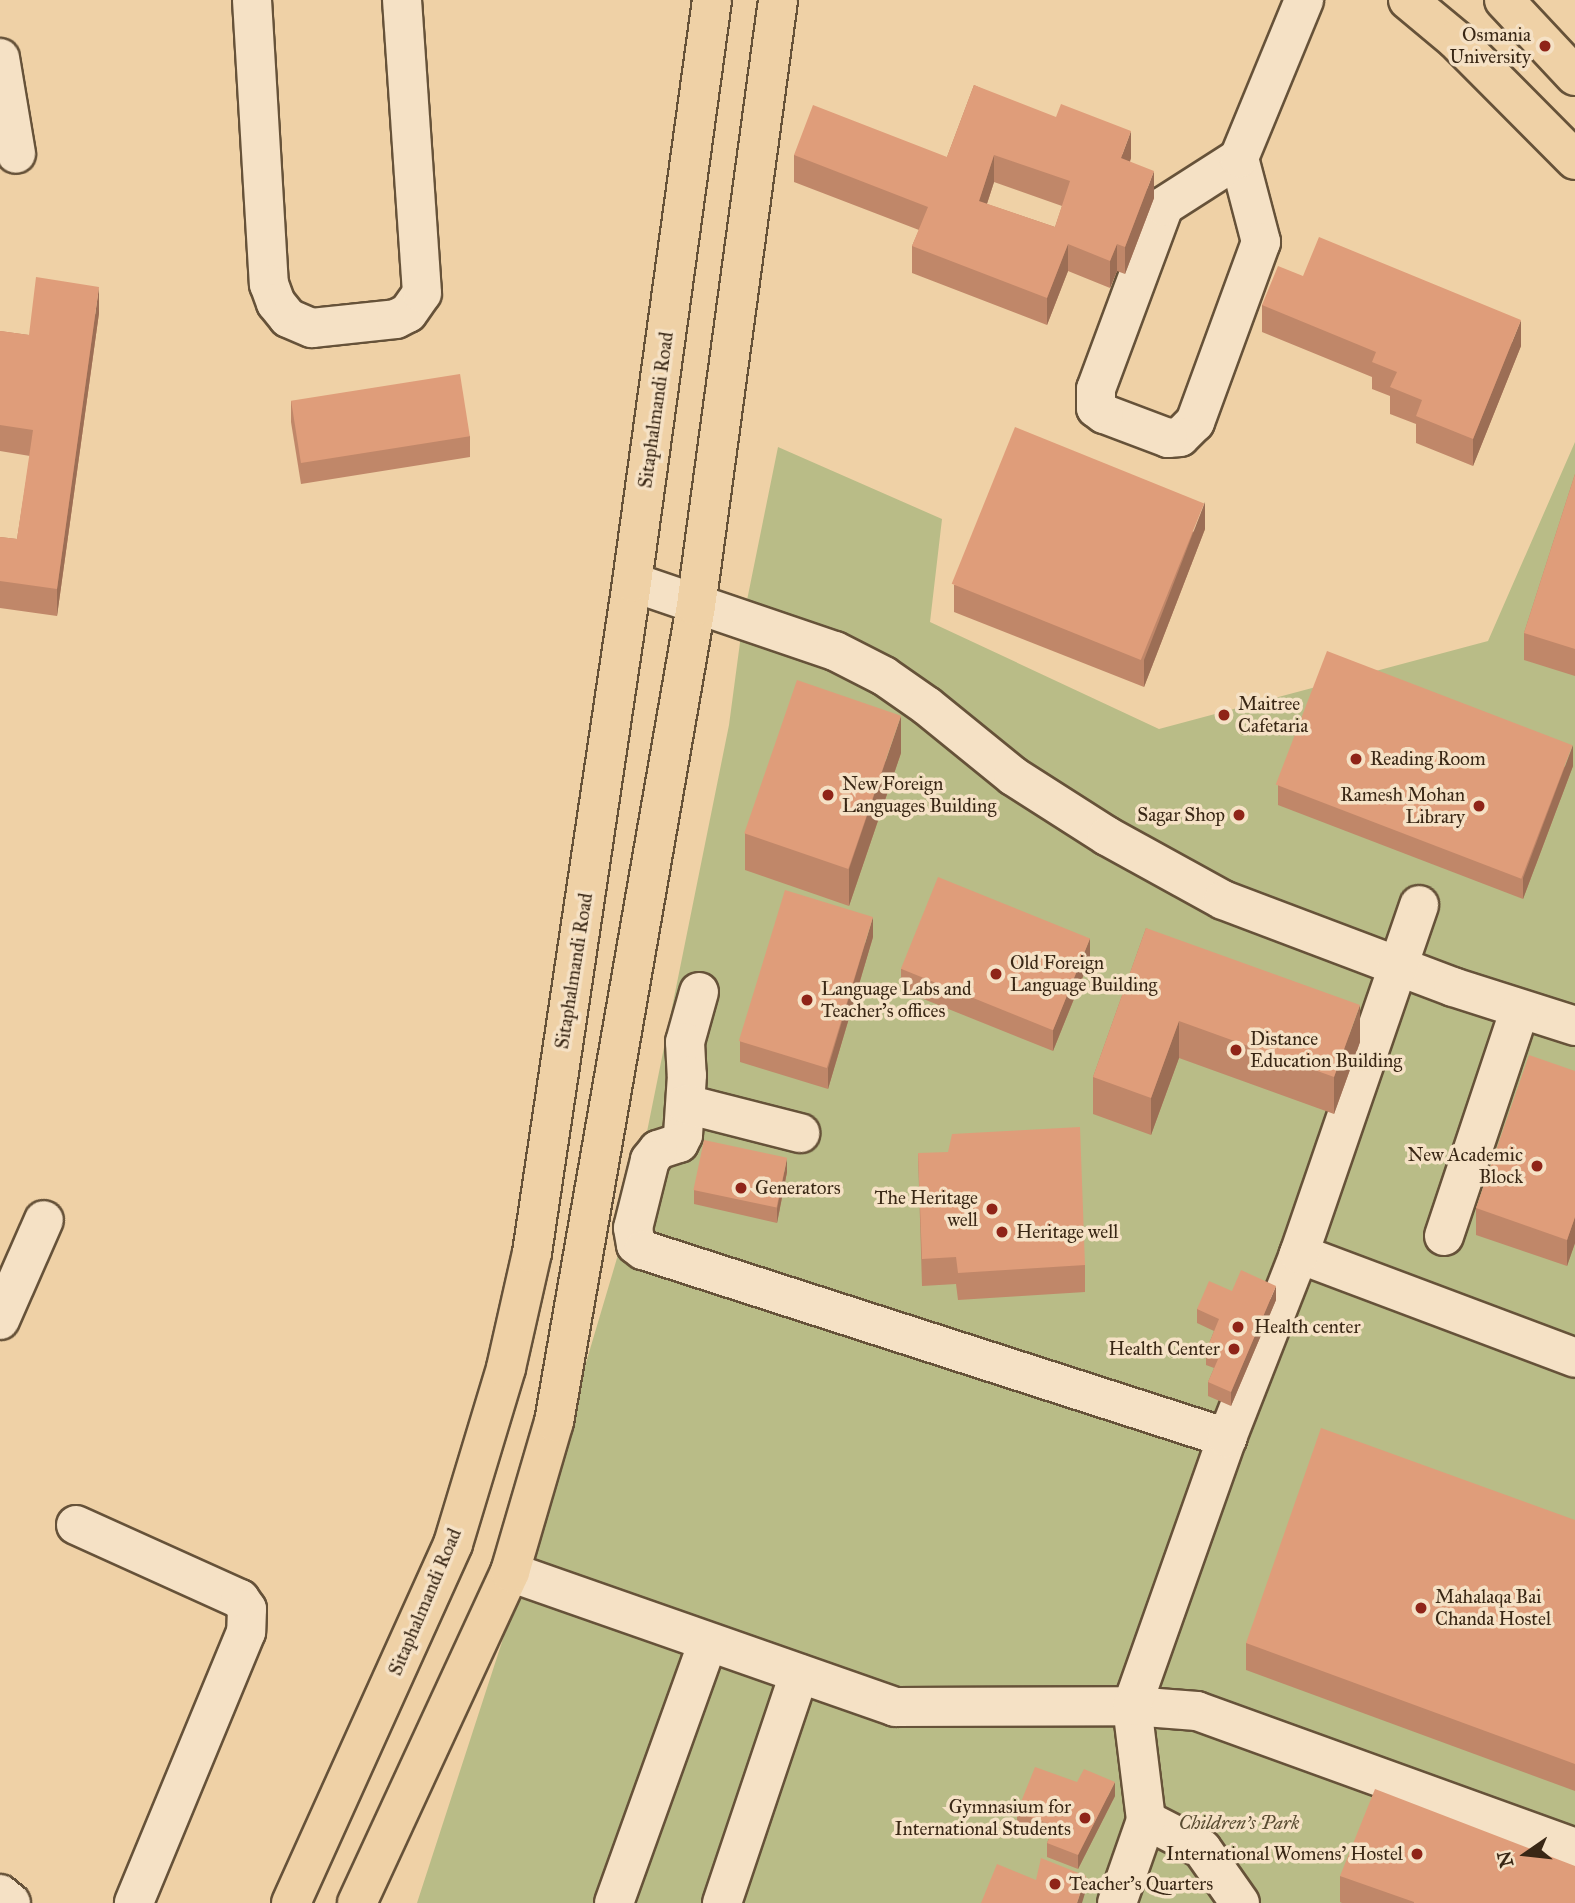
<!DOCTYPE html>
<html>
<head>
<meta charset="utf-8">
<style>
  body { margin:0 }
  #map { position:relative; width:1575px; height:1903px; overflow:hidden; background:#efd1a6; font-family:"IM FELL Great Primer",serif }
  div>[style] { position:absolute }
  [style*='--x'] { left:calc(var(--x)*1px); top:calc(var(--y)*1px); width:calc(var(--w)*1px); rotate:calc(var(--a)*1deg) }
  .green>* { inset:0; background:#b9bc87 }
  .roads { filter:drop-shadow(2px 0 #665239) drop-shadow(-2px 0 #665239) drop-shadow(0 2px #665239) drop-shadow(0 -2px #665239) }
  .minor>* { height:38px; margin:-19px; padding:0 19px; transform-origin:19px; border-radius:19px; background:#f5e1c5 }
  .major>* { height:38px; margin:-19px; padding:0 19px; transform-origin:19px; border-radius:19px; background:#efd1a6 }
  .wall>* { inset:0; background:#c08769 }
  .shaded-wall>* { inset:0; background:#9c6e55 }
  .building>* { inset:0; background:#df9d7a; transform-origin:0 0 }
  .dots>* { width:19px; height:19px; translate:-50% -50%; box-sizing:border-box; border:4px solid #f5e1c5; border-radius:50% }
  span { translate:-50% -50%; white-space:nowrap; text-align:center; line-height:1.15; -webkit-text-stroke:7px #f5e1c5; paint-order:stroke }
  .poi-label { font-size:19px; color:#392715 }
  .right { translate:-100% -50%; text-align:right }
  .left { translate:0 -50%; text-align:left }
  .street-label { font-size:19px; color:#392715 }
  .park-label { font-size:19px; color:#594c32; font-style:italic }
  .north { position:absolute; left:1491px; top:1819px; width:70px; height:70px; -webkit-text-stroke:5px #f5e1c5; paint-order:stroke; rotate:256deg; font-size:19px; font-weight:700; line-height:28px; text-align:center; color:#392715 }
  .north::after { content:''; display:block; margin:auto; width:24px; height:32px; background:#392715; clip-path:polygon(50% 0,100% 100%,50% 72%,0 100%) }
</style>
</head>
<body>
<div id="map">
  <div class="green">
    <i style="clip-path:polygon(1575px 442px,1575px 1903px,417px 1903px,515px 1602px,631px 1211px,729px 725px,743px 620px,778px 447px,942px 519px,930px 622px,1159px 729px,1488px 641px)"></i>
  </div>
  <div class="roads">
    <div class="minor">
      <i style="--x:252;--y:0;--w:285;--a:86.6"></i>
      <i style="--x:269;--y:284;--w:20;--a:70"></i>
      <i style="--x:276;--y:303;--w:19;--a:51"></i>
      <i style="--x:288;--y:318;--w:26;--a:23"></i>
      <i style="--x:312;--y:328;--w:84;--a:-6.1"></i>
      <i style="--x:396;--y:319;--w:13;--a:-27"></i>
      <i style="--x:408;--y:313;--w:24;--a:-55"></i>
      <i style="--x:422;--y:293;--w:294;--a:-93.9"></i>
      <i style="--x:0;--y:58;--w:97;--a:80.5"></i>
      <i style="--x:1239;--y:158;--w:87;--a:75.3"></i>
      <i style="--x:1261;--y:242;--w:192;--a:110.1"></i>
      <i style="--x:1195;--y:422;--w:21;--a:135"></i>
      <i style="--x:1180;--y:437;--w:12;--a:175"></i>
      <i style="--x:1168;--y:438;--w:68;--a:-159.4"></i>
      <i style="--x:1104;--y:414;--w:10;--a:-143"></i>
      <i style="--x:1096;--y:408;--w:19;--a:-90"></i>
      <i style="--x:1096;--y:389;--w:195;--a:-69.6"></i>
      <i style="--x:1164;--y:206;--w:89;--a:-32.6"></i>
      <i style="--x:1239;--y:158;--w:171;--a:-67.6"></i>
      <i style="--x:632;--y:582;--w:214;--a:18.8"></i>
      <i style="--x:835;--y:651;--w:55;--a:27"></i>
      <i style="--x:884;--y:676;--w:52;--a:34.9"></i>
      <i style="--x:927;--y:706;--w:111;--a:39.1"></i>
      <i style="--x:1013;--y:776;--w:112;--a:32.6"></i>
      <i style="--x:1107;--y:836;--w:132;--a:28.9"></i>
      <i style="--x:1223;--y:900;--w:246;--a:20.7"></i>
      <i style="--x:1453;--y:987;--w:128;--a:17.7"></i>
      <i style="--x:699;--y:992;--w:52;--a:105.6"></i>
      <i style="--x:685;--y:1042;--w:33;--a:87"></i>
      <i style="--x:687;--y:1075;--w:60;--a:93.8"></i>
      <i style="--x:683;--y:1135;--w:9;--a:117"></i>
      <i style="--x:679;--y:1143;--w:22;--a:162"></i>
      <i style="--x:658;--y:1150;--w:13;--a:129"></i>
      <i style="--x:650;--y:1160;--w:70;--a:104"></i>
      <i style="--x:633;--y:1228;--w:17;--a:80"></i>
      <i style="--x:636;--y:1245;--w:9;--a:36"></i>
      <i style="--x:643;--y:1250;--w:614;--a:17.84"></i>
      <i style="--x:686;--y:1104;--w:118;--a:14.3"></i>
      <i style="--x:1444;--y:1236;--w:239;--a:-71.5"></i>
      <i style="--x:1299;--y:1254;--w:295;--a:20.6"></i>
      <i style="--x:0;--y:1320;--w:109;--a:-66.3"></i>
      <i style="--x:76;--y:1525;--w:180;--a:24.3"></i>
      <i style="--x:240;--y:1599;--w:12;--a:55"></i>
      <i style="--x:247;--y:1609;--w:23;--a:92"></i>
      <i style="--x:246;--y:1632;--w:293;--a:112.5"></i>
      <i style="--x:510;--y:1572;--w:408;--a:19.3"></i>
      <i style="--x:895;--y:1707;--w:237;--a:-0.2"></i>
      <i style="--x:1132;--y:1706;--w:65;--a:4.4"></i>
      <i style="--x:1197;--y:1711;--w:402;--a:19.9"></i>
      <i style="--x:1146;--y:1820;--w:63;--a:27.4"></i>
      <i style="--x:1202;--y:1849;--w:66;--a:54.9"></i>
      <i style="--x:0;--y:1894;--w:14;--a:39"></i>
      <i style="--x:614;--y:1903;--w:277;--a:-70.2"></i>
      <i style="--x:722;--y:1903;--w:242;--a:-71.4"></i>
      <i style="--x:1117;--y:1903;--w:88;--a:-70.7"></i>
      <i style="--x:1146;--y:1820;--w:115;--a:-97"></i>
      <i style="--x:1132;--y:1706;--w:284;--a:-70.5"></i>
      <i style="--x:1227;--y:1438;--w:198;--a:-68.6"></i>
      <i style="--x:1299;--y:1254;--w:369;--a:-71"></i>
    </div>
    <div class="major">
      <i style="--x:1408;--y:0;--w:62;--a:39.8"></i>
      <i style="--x:1456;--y:40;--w:169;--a:45.2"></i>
      <i style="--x:1504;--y:0;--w:104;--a:46.9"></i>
      <i style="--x:291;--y:1903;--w:394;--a:-65.7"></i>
      <i style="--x:453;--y:1544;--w:184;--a:-73.2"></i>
      <i style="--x:506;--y:1368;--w:118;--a:-77.3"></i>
      <i style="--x:532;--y:1253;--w:678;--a:-81.52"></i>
      <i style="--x:632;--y:582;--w:587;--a:-82.17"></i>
      <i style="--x:357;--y:1903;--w:365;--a:-65.2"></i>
      <i style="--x:510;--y:1572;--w:156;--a:-73.7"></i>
      <i style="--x:554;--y:1422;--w:828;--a:-80.13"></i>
      <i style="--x:696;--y:606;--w:612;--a:-82.29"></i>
    </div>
  </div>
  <div class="wall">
    <i style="clip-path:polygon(evenodd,974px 85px,1131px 158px,1130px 162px,1154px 198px,1125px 274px,1117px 271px,1110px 288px,1068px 271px,1047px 325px,912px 273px,912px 246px,919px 230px,794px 182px,794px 155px,947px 157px,974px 85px,994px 182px,1062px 206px,1055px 227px,987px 204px,994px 182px)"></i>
    <i style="clip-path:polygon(1303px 276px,1521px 346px,1473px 466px,1416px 443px,1416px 424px,1390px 414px,1390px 396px,1372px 389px,1372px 377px,1262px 332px,1262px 305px)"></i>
    <i style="clip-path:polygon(99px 313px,57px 616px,0 608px,0 537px,17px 539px,30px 456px,0 451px,0 331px,29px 335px)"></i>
    <i style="clip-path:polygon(291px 401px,470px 436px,470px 457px,301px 484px,291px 422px)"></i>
    <i style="clip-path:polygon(1575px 474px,1575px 676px,1524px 660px,1524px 633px)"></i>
    <i style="clip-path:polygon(1205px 529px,1144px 687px,954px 612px,954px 585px)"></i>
    <i style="clip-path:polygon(901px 753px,849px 906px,745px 870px,745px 833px)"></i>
    <i style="clip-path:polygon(1573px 766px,1523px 899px,1278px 805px,1278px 785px)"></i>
    <i style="clip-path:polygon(1146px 928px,1360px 1042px,1334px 1114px,1179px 1058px,1151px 1135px,1093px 1114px,1093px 1077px)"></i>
    <i style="clip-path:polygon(873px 937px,828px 1089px,740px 1062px,740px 1041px)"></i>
    <i style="clip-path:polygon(1090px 959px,1053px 1051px,901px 990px,901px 969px)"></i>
    <i style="clip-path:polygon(1575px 1071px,1575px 1243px,1567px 1266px,1476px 1235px,1476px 1208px)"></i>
    <i style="clip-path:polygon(918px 1153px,1085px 1265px,1085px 1292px,958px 1300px,956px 1284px,922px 1286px)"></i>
    <i style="clip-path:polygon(787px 1172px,777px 1223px,694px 1204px,694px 1190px)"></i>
    <i style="clip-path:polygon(1232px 1291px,1276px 1300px,1231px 1406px,1208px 1396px,1208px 1382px,1214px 1368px,1206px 1365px,1206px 1351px,1214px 1331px,1197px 1323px,1197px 1309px)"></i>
    <i style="clip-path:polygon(1575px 1520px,1575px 1791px,1246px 1670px,1246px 1643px)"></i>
    <i style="clip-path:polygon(1115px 1796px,1078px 1869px,1047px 1857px,1047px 1843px,1049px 1838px,1017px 1826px,1017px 1812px)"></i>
    <i style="clip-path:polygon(1340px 1876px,1575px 1903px,1342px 1903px,1340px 1902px)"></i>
  </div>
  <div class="shaded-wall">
    <i style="clip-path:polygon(1131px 131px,1131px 158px,1121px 185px,1121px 158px)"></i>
    <i style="clip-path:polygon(994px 155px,994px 182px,979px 228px,979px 201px)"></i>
    <i style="clip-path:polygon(1154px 171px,1154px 198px,1125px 274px,1125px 247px)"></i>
    <i style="clip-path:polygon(1068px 244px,1068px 271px,1047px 325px,1047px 298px)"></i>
    <i style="clip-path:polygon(1117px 244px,1117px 271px,1110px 288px,1110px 261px)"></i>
    <i style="clip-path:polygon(99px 287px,99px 313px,57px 616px,57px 589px)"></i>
    <i style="clip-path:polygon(1521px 320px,1521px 346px,1473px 466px,1473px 439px)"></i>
    <i style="clip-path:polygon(1205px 502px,1205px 529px,1144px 687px,1144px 660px)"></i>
    <i style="clip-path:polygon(901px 716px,901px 753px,849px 906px,849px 869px)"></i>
    <i style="clip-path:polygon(1573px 745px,1573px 766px,1523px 899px,1523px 878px)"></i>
    <i style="clip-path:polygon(873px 917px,873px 937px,828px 1089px,828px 1068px)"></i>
    <i style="clip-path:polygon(1090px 938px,1090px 959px,1053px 1051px,1053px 1030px)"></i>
    <i style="clip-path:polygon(1360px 1005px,1360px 1042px,1334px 1114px,1334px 1077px)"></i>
    <i style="clip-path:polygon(1179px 1021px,1179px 1058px,1151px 1135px,1151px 1098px)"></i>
    <i style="clip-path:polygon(787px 1158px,787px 1172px,777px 1223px,777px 1209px)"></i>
    <i style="clip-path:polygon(1575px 1217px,1575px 1243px,1567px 1266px,1567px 1240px)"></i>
    <i style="clip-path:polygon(1276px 1286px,1276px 1300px,1231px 1406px,1231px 1392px)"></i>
    <i style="clip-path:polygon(1115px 1782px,1115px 1796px,1078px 1869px,1078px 1855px)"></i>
    <i style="clip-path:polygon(1086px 1876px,1086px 1890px,1082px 1903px,1077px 1903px)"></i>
  </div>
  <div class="building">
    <i style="clip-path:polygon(evenodd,974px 85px,1056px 117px,1061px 104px,1131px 131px,1121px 158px,1154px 171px,1125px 247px,1117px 244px,1110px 261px,1068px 244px,1047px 298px,912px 246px,928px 207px,794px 155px,813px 105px,947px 157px,974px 85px,994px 155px,1070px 181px,1055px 227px,979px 201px,994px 155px)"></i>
    <i style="clip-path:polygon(1319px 237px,1521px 320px,1473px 439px,1416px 416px,1422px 400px,1390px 387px,1397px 372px,1372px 362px,1376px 352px,1262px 305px,1278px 266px,1303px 276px)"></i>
    <i style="clip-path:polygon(36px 277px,99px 287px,57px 589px,0 581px,0 537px,17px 539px,33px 430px,0 425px,0 331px,29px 335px)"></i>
    <i style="left:460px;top:374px;width:63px;height:171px;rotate:81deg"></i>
    <i style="left:1015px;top:427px;width:204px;height:169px;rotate:22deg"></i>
    <i style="clip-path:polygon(1575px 474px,1575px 649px,1524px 633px)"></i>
    <i style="left:1327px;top:651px;width:263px;height:143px;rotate:21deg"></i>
    <i style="left:797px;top:680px;width:110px;height:162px;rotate:19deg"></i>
    <i style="left:938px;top:877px;width:164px;height:99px;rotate:22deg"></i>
    <i style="left:785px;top:890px;width:92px;height:158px;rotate:17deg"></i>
    <i style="clip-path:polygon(1146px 928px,1360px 1005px,1334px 1077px,1179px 1021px,1151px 1098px,1093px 1077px)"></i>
    <i style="clip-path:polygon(1529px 1055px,1575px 1071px,1575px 1217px,1567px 1240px,1476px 1208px)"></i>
    <i style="clip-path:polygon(1080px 1127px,1085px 1265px,958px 1273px,956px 1257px,922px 1259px,918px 1153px,948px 1152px,952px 1134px)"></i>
    <i style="left:704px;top:1140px;width:85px;height:51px;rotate:12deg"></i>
    <i style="clip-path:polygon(1241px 1270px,1276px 1286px,1231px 1392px,1208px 1382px,1219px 1357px,1206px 1351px,1219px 1319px,1197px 1309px,1209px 1281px,1232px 1291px)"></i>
    <i style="clip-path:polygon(1321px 1428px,1575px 1520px,1575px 1764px,1246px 1643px)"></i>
    <i style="clip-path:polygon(1035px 1767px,1077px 1782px,1084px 1769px,1115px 1782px,1078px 1855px,1047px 1843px,1055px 1826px,1017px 1812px)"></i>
    <i style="clip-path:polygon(1375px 1789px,1575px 1866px,1575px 1903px,1414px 1903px,1414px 1902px,1340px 1876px)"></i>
    <i style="clip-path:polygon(1041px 1858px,1086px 1876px,1077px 1903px,981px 1903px,997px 1864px,1036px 1880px)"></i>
  </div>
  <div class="dots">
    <i style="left:1545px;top:46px;background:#8f2418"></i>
    <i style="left:1224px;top:715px;background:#8f2418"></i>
    <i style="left:1356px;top:759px;background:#8f2418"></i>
    <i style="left:828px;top:795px;background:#8f2418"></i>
    <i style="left:1479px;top:806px;background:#8f2418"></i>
    <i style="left:1239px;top:815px;background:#8f2418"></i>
    <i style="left:996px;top:974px;background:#8f2418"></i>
    <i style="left:807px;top:1000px;background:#8f2418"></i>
    <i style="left:1236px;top:1050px;background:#8f2418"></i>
    <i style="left:1537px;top:1166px;background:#8f2418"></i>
    <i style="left:741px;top:1188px;background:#8f2418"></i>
    <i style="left:992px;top:1209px;background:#8f2418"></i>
    <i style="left:1002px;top:1232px;background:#8f2418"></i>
    <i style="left:1238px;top:1327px;background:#8f2418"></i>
    <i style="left:1234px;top:1349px;background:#8f2418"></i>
    <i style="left:1421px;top:1608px;background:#8f2418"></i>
    <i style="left:1085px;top:1818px;background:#8f2418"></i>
    <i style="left:1417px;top:1854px;background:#8f2418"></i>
    <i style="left:1055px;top:1884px;background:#8f2418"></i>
  </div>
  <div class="poi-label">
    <span class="right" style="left:1531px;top:46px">Osmania<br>University</span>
    <span class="left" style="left:1238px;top:715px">Maitree<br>Cafetaria</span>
    <span class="left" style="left:1370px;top:759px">Reading Room</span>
    <span class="left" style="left:842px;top:795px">New Foreign<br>Languages Building</span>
    <span class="right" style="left:1465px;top:806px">Ramesh Mohan<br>Library</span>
    <span class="right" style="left:1225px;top:815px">Sagar Shop</span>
    <span class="left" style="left:1010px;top:974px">Old Foreign<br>Language Building</span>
    <span class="left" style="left:821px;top:1000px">Language Labs and<br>Teacher's offices</span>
    <span class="left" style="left:1250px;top:1050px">Distance<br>Education Building</span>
    <span class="right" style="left:1523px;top:1166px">New Academic<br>Block</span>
    <span class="left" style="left:755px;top:1188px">Generators</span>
    <span class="right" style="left:978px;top:1209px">The Heritage<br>well</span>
    <span class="left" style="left:1016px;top:1232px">Heritage well</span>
    <span class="left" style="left:1254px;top:1327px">Health center</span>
    <span class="right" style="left:1220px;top:1349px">Health Center</span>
    <span class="left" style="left:1435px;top:1608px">Mahalaqa Bai<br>Chanda Hostel</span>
    <span class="right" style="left:1071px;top:1818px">Gymnasium for<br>International Students</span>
    <span class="right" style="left:1403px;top:1854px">International Womens' Hostel</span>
    <span class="left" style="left:1069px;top:1884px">Teacher's Quarters</span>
  </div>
  <div class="street-label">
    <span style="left:656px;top:410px;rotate:-82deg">Sitaphalmandi Road</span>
    <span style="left:574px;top:971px;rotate:-81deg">Sitaphalmandi Road</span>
    <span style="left:425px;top:1602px;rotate:-67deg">Sitaphalmandi Road</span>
  </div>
  <div class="park-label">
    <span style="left:1239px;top:1823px">Children's Park</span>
  </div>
  <div class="north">N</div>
</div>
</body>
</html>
